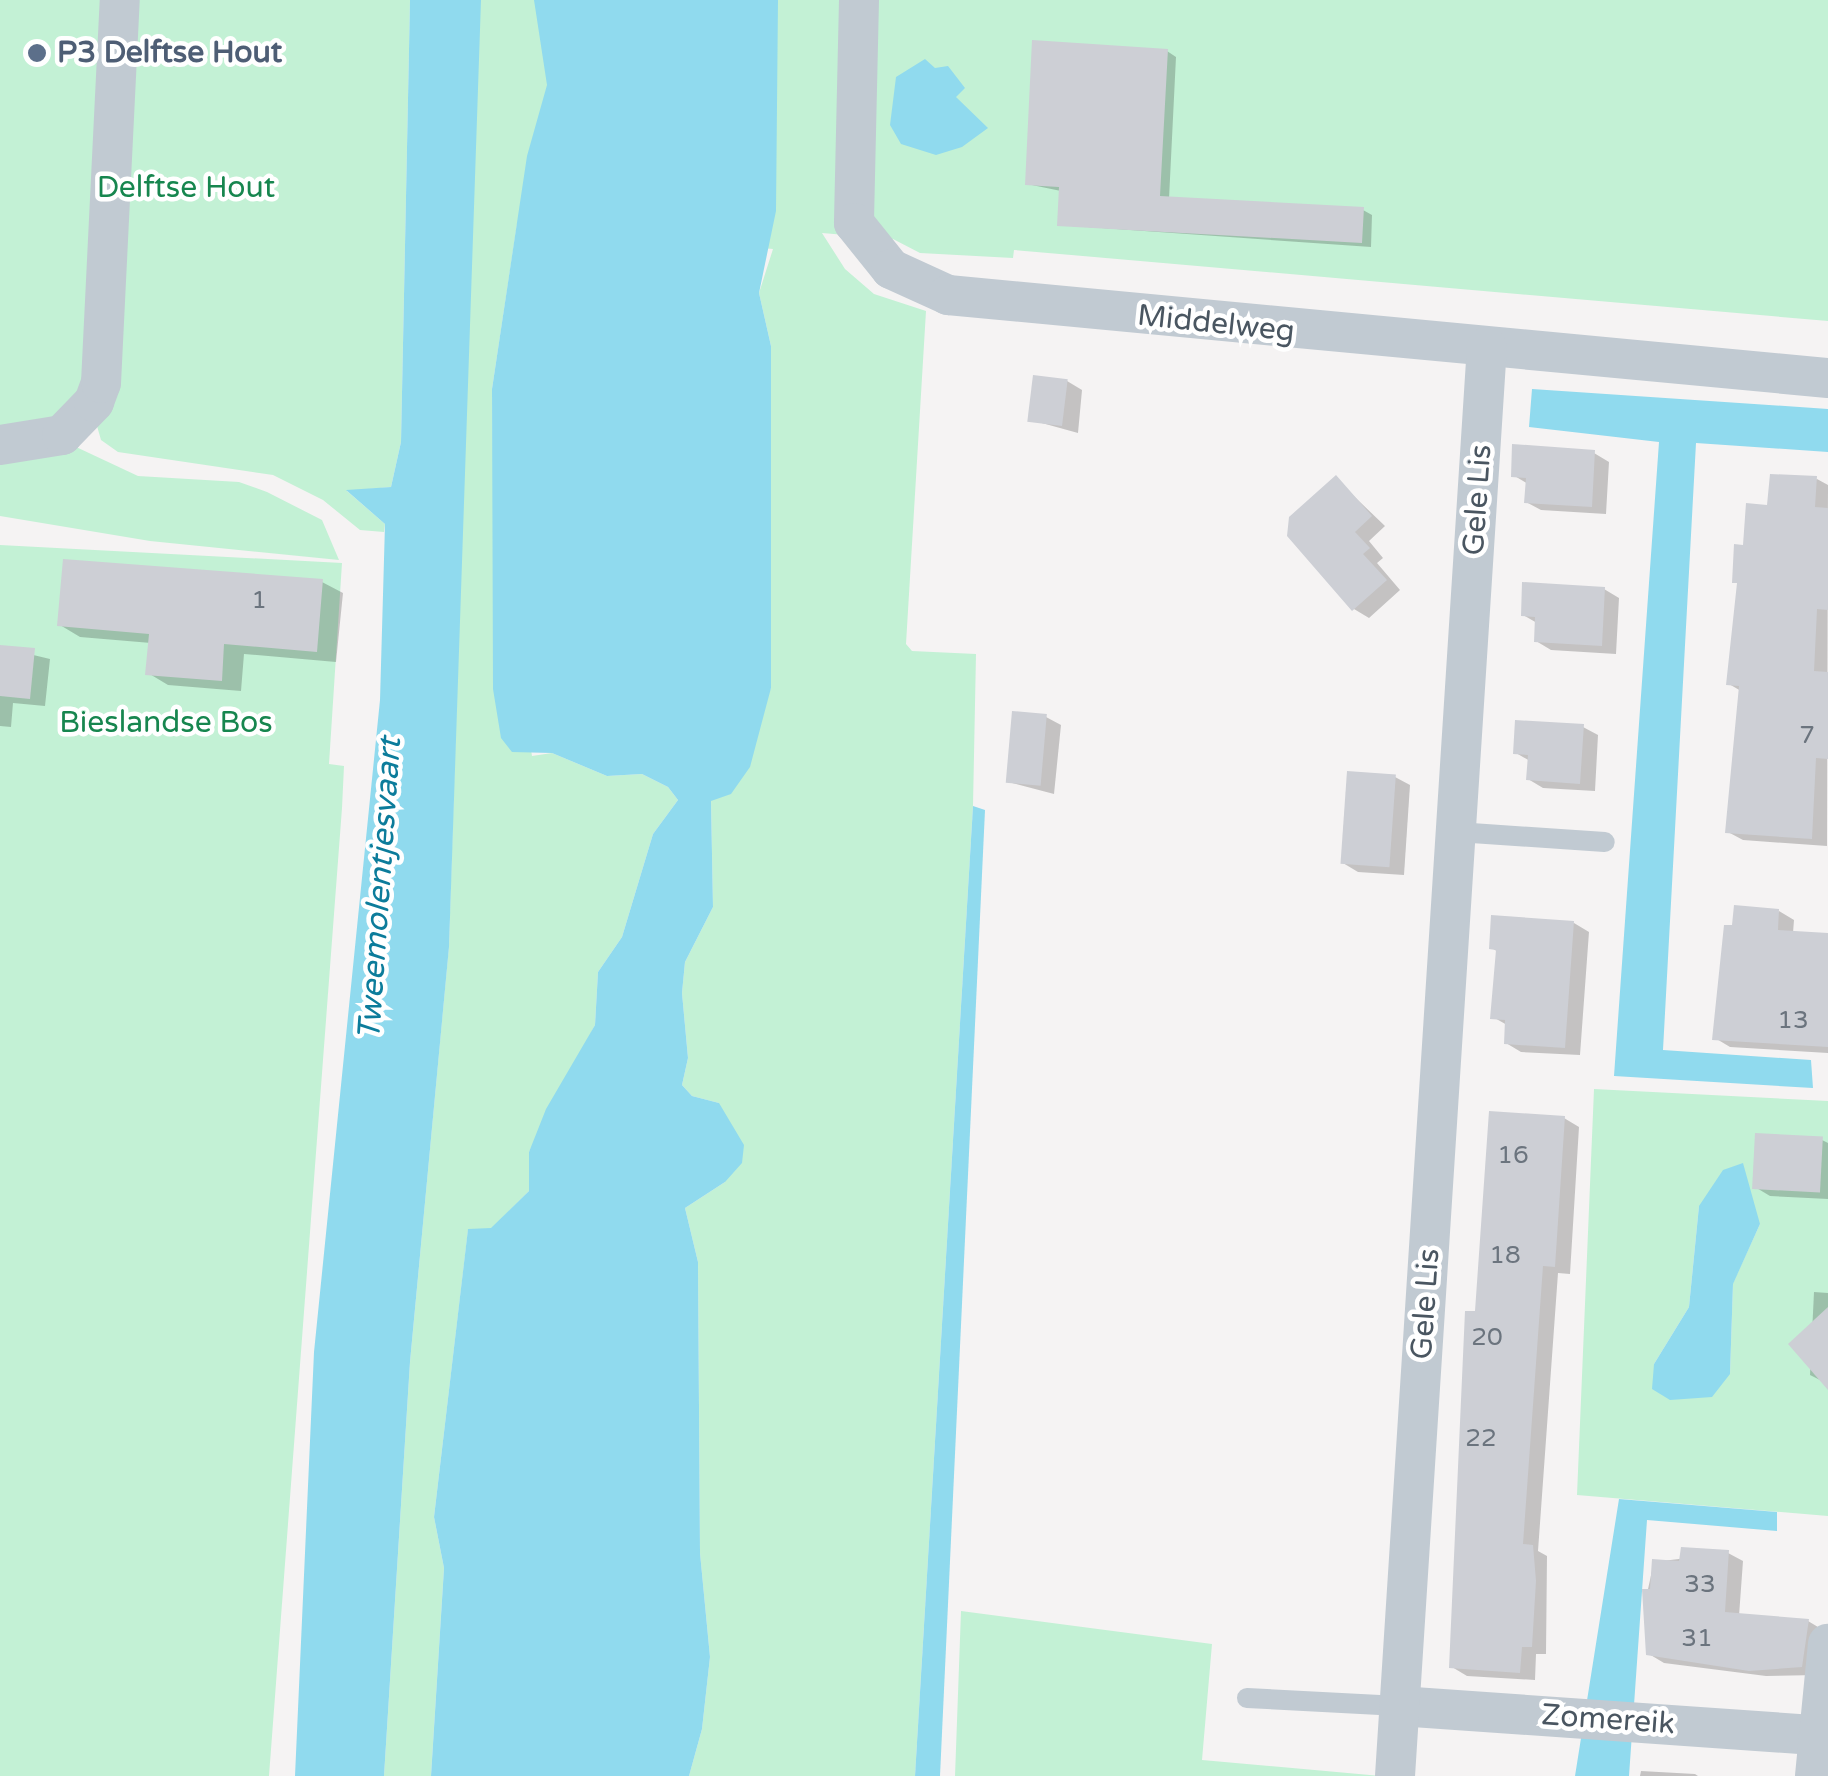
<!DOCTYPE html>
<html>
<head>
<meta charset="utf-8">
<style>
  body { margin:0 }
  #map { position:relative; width:1828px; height:1776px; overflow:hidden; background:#f5f3f3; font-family:"Varela Round",sans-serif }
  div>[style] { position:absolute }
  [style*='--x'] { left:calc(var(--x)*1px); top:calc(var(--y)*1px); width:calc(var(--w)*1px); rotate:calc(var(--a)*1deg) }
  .green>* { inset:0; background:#c3f1d5 }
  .water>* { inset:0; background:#90daee }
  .shadow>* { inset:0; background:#0003 }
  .building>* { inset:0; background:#cdcfd5; transform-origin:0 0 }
  .lane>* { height:20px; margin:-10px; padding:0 10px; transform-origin:10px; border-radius:10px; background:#c1cad2 }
  .street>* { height:40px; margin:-20px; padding:0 20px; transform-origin:20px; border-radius:20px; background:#c1cad2 }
  .dots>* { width:28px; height:28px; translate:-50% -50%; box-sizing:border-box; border:5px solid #fff; border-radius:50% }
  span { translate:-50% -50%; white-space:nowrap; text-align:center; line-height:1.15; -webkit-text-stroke:9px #fff; paint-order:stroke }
  .number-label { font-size:25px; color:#6b747e }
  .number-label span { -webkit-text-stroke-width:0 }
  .service-label { font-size:30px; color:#4e5e75; font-weight:700 }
  .left { translate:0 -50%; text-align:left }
  .park-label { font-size:30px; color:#17864f }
  .street-label { font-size:30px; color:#4a5661 }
  .water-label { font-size:32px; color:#0c7c9b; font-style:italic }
</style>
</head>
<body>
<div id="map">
  <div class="green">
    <i style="clip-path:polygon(0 0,410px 0,401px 442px,391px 487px,347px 491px,385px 524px,384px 532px,360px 530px,323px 500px,273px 475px,118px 452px,101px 440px,97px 426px,0 432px)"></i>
    <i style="clip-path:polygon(478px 0,1828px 0,1828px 321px,1014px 250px,1013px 258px,920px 253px,893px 239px,822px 233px,845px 269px,874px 294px,926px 311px,906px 644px,912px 651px,976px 654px,973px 806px,915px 1776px,689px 1776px,702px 1729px,710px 1657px,700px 1553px,698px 1262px,685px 1208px,725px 1182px,719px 1103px,692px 1096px,682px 1085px,688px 1058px,682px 993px,685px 962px,713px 907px,711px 800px,771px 688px,771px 346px,759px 293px,773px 249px,517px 224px,492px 389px,494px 513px,532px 756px,552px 753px,607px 776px,642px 774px,668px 787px,678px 800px,653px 834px,622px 937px,598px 972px,595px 1025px,529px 1152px,529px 1191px,491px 1229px,468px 1230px,434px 1517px,444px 1568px,431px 1776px,384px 1776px,410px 1362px,449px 946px)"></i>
    <i style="clip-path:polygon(74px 446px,138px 476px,239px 482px,267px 492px,322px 520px,339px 560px,150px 541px,0 516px,0 460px)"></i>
    <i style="clip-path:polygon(0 545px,342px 563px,329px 764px,344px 766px,342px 808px,269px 1776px,0 1776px)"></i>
    <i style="clip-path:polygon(evenodd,1594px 1089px,1828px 1101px,1828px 1516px,1577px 1495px,1594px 1089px,1699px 1206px,1760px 1224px,1733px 1283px,1730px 1374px,1654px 1364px,1689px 1307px,1699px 1206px)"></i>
    <i style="clip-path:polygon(961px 1611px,1212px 1644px,1202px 1760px,1381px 1776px,955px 1776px)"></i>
  </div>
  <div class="water">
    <i style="clip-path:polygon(410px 0,481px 0,449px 947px,410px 1362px,384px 1776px,295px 1776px,314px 1352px,380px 700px,385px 524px,346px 490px,391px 487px,401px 442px)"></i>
    <i style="clip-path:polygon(534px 0,778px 0,776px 211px,759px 293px,771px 346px,771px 688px,750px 767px,731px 794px,711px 801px,713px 907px,685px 962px,682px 993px,688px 1058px,682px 1085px,692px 1096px,719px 1103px,744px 1145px,742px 1163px,725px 1182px,685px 1208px,698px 1262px,700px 1553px,710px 1657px,702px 1729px,689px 1776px,431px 1776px,444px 1568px,434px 1517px,468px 1229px,491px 1228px,529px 1191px,529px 1152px,546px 1109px,595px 1025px,598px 972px,622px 937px,653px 834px,678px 800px,668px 787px,642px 774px,607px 776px,552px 753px,512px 752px,501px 738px,493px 689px,492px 389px,527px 156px,547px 85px)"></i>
    <i style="clip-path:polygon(925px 59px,935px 68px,948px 66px,965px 88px,956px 97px,988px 128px,962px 147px,936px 155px,901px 144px,890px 125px,896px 77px)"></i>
    <i style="clip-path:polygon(1532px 389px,1828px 409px,1828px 452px,1696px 443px,1663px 1050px,1811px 1060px,1813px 1088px,1614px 1076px,1659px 442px,1529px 427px)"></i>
    <i style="clip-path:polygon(973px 806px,985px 810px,940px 1776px,915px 1776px)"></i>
    <i style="clip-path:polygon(1743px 1163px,1760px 1224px,1733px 1284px,1730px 1374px,1712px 1397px,1670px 1400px,1652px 1389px,1654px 1364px,1689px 1307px,1699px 1206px,1723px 1170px)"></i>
    <i style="clip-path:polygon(1619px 1499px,1777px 1512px,1777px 1531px,1647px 1520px,1629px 1776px,1575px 1776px)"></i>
  </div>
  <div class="shadow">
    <i style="clip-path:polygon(1167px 51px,1176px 57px,1169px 199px,1363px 210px,1372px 215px,1371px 247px,1059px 225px,1061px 191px,1027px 184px)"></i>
    <i style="clip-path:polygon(1067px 381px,1082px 390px,1078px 433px,1031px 420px)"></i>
    <i style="clip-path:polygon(1594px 453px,1609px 462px,1606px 514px,1541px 510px,1526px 502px,1528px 484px,1513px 475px)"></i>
    <i style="clip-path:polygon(1336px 479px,1385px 526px,1369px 541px,1383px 558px,1377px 563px,1400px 590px,1369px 618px,1354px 609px)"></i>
    <i style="clip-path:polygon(1817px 479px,1828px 485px,1827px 846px,1743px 840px,1728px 832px,1741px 691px,1729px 684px,1746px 547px,1770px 508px)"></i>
    <i style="clip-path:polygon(322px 582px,343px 593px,336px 662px,244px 654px,241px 691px,168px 685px,148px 673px,151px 643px,80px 637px,60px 625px)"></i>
    <i style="clip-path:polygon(1604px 589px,1619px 598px,1616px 654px,1551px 650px,1536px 641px,1537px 623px,1523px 615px)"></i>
    <i style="clip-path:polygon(0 647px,50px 659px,45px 706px,13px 703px,11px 727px,0 726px)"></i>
    <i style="clip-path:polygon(1046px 717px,1061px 725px,1054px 794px,1008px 782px)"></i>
    <i style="clip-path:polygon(1583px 727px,1598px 735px,1595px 791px,1543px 788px,1528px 779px,1530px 761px,1516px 753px)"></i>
    <i style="clip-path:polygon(1395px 777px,1410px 785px,1404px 875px,1358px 872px,1343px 863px)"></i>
    <i style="clip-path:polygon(1779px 911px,1794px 920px,1793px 933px,1828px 935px,1828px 1053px,1730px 1047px,1715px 1038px)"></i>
    <i style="clip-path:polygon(1574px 923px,1589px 932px,1580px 1055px,1521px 1052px,1506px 1043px,1507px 1025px,1493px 1017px,1498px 952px,1492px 948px)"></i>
    <i style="clip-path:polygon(1564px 1118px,1579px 1127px,1570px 1274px,1558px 1273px,1538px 1551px,1547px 1556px,1546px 1654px,1536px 1654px,1535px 1680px,1467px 1676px,1452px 1667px,1478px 1314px)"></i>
    <i style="clip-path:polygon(1822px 1140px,1828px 1143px,1828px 1199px,1770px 1196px,1755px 1187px)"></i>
    <i style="clip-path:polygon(1814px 1292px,1828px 1293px,1828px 1384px,1810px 1375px)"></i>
    <i style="clip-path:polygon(1728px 1553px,1743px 1561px,1739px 1616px,1808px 1621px,1823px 1630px,1817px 1675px,1766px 1676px,1664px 1663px,1649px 1654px,1644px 1607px,1654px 1562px)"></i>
    <i style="clip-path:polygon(1641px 1771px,1695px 1774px,1698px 1776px,1640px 1776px)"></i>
  </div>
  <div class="building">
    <i style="clip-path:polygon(1032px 40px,1168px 49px,1160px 196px,1364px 207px,1362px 243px,1057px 226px,1059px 187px,1025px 185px)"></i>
    <i style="left:1033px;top:375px;width:35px;height:47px;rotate:7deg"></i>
    <i style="clip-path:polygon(1512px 444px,1595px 450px,1592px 507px,1524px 503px,1526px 478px,1511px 477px)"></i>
    <i style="clip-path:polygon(1770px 474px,1817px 476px,1815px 507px,1828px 508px,1828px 610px,1817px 609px,1814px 671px,1828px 672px,1828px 759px,1816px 758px,1812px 839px,1725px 833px,1739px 686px,1726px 685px,1737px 583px,1732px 583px,1734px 544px,1743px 545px,1746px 503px,1767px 505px)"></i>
    <i style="clip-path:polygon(1336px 475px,1372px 516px,1355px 532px,1370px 548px,1363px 554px,1387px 580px,1352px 611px,1287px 536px,1289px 517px)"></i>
    <i style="clip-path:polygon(63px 559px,323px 579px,317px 652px,224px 644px,222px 681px,145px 675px,149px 634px,57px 626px)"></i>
    <i style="clip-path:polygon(1522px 582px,1605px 587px,1602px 646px,1534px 642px,1535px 617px,1521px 616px)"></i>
    <i style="clip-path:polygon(0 645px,35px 648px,30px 699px,0 696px)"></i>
    <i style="left:1012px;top:711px;width:35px;height:72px;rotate:5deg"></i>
    <i style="clip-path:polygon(1515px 720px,1584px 724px,1580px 784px,1526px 780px,1528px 755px,1513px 754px)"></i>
    <i style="left:1347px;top:771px;width:49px;height:93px;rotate:4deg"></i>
    <i style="clip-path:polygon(1734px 905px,1779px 909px,1778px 930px,1828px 933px,1828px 1047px,1712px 1040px,1724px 925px,1732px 925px)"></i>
    <i style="clip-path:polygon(1491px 915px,1574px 921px,1565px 1048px,1504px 1044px,1505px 1020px,1490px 1019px,1496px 950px,1489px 949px)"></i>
    <i style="clip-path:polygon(1489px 1111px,1565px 1116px,1555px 1267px,1543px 1266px,1523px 1544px,1533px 1545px,1536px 1581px,1532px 1647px,1522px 1647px,1520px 1673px,1449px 1668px,1465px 1311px,1475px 1311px)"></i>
    <i style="left:1755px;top:1133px;width:68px;height:56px;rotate:3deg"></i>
    <i style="clip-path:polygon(1828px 1307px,1828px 1390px,1788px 1344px)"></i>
    <i style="clip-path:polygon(1681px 1547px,1729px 1550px,1725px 1612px,1809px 1619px,1802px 1667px,1749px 1671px,1646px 1655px,1642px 1589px,1650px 1589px,1652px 1559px,1679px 1561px)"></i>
  </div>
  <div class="lane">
    <i style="--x:1457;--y:832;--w:148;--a:3.9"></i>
    <i style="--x:1247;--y:1698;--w:152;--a:3"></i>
  </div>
  <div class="street">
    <i style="--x:859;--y:0;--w:223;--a:91.3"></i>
    <i style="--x:854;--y:223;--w:59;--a:51.2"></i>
    <i style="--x:891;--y:269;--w:63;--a:24.5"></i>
    <i style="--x:948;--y:295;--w:884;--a:5.39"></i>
    <i style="--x:0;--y:445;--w:63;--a:-9.2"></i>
    <i style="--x:62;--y:435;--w:46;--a:-45.9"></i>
    <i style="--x:94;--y:402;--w:20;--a:-70"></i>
    <i style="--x:101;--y:383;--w:383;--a:-87.2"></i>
    <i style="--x:1399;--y:1706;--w:430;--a:4"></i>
    <i style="--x:1395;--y:1776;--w:1432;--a:-86.32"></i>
    <i style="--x:1815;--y:1776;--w:133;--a:-84.4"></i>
  </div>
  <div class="dots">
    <i style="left:37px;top:53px;background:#5c6f8a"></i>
  </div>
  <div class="number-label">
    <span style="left:259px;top:600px">1</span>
    <span style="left:1807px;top:735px">7</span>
    <span style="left:1793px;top:1020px">13</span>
    <span style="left:1513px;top:1155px">16</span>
    <span style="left:1505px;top:1255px">18</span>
    <span style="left:1487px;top:1337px">20</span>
    <span style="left:1481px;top:1438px">22</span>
    <span style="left:1700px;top:1584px">33</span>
    <span style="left:1697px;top:1638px">31</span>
  </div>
  <div class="service-label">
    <span class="left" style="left:57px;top:53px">P3 Delftse Hout</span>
  </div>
  <div class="park-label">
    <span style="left:186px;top:188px">Delftse Hout</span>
    <span style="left:166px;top:723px">Bieslandse Bos</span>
  </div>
  <div class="street-label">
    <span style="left:1216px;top:324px;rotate:6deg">Middelweg</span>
    <span style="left:1478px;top:500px;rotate:-86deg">Gele Lis</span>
    <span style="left:1426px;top:1304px;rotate:-86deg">Gele Lis</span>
    <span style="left:1608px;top:1720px;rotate:4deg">Zomereik</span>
  </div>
  <div class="water-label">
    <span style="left:380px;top:889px;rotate:-86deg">Tweemolentjesvaart</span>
  </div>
</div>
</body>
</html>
